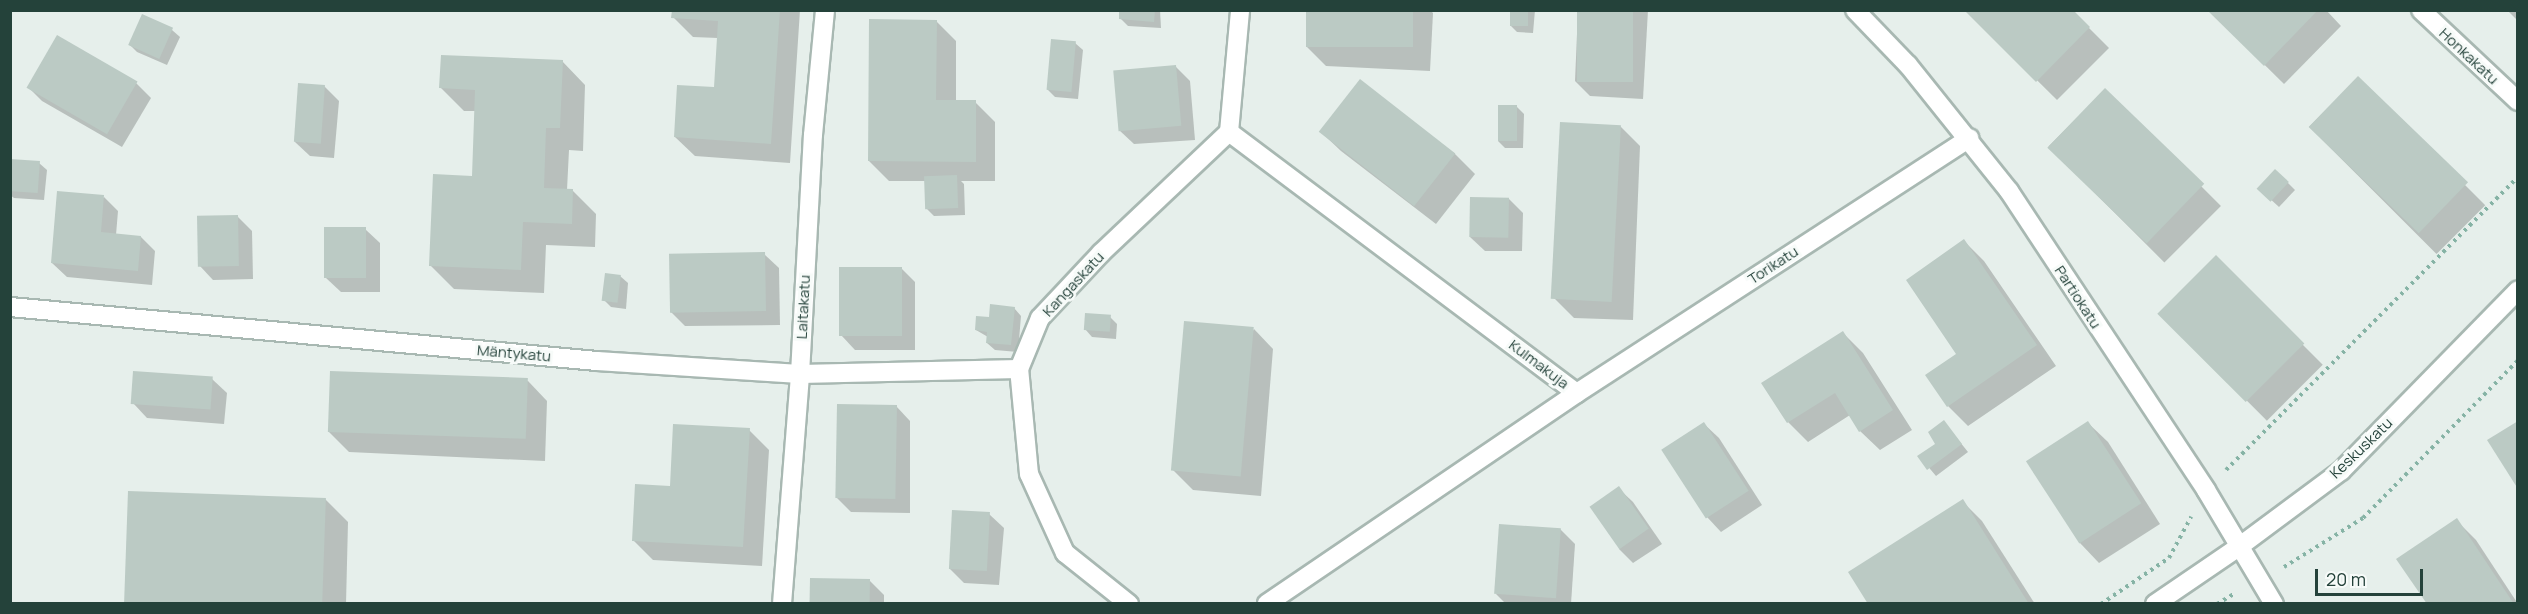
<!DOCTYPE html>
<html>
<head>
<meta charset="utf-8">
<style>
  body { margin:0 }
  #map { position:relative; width:2528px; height:614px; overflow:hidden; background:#e6efeb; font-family:Manrope,sans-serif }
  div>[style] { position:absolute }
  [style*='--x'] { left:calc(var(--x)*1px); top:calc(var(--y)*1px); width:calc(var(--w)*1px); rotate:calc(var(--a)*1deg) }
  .shadow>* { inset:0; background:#0003; transform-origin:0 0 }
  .building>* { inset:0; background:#bbcac4; transform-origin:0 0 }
  .path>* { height:4px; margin-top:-2px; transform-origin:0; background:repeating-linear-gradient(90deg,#86b3a5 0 3px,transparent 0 7.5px) }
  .roads { filter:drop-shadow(2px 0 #a8b8b2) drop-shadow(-2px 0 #a8b8b2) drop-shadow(0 2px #a8b8b2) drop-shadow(0 -2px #a8b8b2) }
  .minor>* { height:18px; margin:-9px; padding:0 9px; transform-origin:9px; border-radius:9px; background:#fff }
  .tertiary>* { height:18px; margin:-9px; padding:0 9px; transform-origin:9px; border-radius:9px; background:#fff }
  span { translate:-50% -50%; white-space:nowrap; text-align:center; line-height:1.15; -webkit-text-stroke:6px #f7fbf9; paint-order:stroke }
  .street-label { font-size:15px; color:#24423a }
  .frame { position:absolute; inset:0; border:12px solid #24423a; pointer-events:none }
  .scale { position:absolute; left:2315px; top:569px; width:108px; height:27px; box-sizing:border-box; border:3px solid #24423a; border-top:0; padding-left:8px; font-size:18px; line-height:21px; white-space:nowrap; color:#24423a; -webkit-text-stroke:4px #f7fbf9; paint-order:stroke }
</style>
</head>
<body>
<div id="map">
  <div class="shadow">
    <i style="clip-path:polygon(673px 10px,800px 10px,790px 163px,695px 156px,675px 137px,715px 89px,718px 38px,693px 37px,673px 17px)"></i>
    <i style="clip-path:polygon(1121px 10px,1160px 10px,1161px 28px,1128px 26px,1120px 18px)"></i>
    <i style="clip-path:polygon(1307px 10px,1430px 10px,1433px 13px,1430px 71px,1326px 66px,1306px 46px)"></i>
    <i style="clip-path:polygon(1511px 10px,1535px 10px,1533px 33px,1517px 32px,1510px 25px)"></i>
    <i style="clip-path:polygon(1578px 10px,1648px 10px,1643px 99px,1590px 96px,1575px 81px)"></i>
    <i style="clip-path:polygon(1966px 10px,2071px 10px,2109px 48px,2057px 100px)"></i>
    <i style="clip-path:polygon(2209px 10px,2326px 10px,2341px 26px,2284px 84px)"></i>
    <i style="clip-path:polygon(2507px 10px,2518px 10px,2518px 21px)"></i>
    <i style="clip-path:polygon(142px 16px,172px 30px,180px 37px,167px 65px,137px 52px,130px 45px)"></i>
    <i style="clip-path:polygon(936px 21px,956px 41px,956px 102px,975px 102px,995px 122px,995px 181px,961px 181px,964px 184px,965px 215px,934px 216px,927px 209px,926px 181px,889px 181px,869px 161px)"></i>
    <i style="clip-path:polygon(57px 37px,136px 83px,151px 98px,122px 147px,42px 101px,28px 87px)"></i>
    <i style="clip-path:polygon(1075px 43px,1083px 50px,1078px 99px,1055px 97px,1047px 89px)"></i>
    <i style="clip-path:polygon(562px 61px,585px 85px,583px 151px,569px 150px,567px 190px,573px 191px,596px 214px,595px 247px,546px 245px,544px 293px,454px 289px,431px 266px,474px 178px,476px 111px,464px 111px,441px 88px)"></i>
    <i style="clip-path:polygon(1176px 67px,1190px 81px,1195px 140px,1134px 144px,1119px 130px)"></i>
    <i style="left:2358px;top:78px;width:180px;height:69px;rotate:45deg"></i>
    <i style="clip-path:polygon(1360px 81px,1455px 154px,1475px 174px,1436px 224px,1341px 151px,1321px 132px)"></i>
    <i style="clip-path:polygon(324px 86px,339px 101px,334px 158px,310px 156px,295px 142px)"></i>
    <i style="left:2105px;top:90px;width:164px;height:80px;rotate:45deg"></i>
    <i style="clip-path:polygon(1517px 107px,1524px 114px,1523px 148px,1505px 148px,1498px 141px)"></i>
    <i style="clip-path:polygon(1620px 126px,1640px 146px,1633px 320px,1574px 318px,1554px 298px)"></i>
    <i style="clip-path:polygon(10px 161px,39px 163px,47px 170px,44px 200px,14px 198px,10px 195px)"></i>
    <i style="clip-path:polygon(2276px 171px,2295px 190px,2279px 207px,2267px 196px)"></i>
    <i style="clip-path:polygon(104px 197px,118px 211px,116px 235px,141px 237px,155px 251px,152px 285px,67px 277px,52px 263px)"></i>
    <i style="clip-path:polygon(1509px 199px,1523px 213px,1522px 251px,1485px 251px,1470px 237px)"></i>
    <i style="clip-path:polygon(238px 217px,252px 231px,253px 279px,213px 280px,199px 265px)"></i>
    <i style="clip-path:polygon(365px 229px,380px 243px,380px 292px,341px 292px,326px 278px)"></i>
    <i style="clip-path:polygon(1964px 241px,1984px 261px,2056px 366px,1968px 426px,1948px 406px,1958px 354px)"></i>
    <i style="clip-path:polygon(764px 254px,779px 268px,780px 325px,685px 326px,671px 312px)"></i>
    <i style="left:2216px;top:258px;width:151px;height:79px;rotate:45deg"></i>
    <i style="clip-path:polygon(901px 268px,915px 282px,915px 350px,855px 350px,841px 335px)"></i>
    <i style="clip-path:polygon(620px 276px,628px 283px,626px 309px,611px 307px,604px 300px)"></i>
    <i style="clip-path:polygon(1014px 308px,1021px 316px,1018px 352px,995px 350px,987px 343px,988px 337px,976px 330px,990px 319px)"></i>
    <i style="clip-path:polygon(1110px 317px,1117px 324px,1116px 339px,1092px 337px,1085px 329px)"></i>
    <i style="clip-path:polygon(1254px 329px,1273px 349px,1261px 496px,1193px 490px,1173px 470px)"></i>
    <i style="clip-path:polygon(1843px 333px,1863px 353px,1912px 430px,1880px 450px,1860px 431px,1850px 415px,1808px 442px,1788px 422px)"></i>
    <i style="clip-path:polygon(212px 379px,227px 393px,224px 424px,147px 418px,133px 403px)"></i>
    <i style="clip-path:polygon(528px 381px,547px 401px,545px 461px,349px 452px,329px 432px)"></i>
    <i style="clip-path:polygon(896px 406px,910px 421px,910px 513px,851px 512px,837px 498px)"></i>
    <i style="clip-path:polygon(1944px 422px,1968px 452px,1936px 476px,1920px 457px,1938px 445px)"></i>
    <i style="clip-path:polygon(2088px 423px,2108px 442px,2160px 524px,2099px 563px,2080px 543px)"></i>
    <i style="clip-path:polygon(1704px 424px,1719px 438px,1762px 505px,1721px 532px,1707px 517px)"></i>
    <i style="clip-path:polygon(749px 430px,769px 450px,762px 566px,653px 560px,633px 540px)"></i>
    <i style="clip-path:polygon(1618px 488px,1633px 502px,1662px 544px,1633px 563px,1619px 549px)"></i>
    <i style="clip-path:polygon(325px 499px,348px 522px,346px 604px,127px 604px)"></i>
    <i style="clip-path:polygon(1962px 501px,1982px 521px,2035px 604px,1870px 604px)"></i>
    <i style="clip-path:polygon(989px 514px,1004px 528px,999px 585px,964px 583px,949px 568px)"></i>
    <i style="clip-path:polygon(2456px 520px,2476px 540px,2518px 604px,2428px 604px)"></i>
    <i style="clip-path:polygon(1560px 529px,1575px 544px,1571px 604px,1506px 604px,1496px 594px)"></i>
    <i style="clip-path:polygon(870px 581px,884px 595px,884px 604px,811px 604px)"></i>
  </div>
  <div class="building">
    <i style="clip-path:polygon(672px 10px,780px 10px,771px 144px,674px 137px,677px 85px,714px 87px,718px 21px,671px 18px)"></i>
    <i style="clip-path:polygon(1119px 10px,1155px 10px,1154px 22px,1119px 19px)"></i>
    <i style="left:1306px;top:10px;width:107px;height:37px"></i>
    <i style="left:1510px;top:10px;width:18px;height:16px"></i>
    <i style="left:1577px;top:10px;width:56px;height:72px"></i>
    <i style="clip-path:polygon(1964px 10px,2073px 10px,2090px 27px,2036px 82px)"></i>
    <i style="clip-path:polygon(2207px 10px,2318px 10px,2264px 66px)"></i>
    <i style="left:142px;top:14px;width:34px;height:34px;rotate:24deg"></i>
    <i style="clip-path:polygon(869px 19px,937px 20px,936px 100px,976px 100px,976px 162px,868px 161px)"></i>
    <i style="left:57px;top:35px;width:93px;height:61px;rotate:30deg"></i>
    <i style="left:1051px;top:39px;width:25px;height:51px;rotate:5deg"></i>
    <i style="clip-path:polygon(441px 55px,563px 60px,560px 128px,546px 128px,544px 188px,573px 189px,572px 224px,523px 222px,521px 270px,429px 266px,433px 174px,472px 176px,475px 90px,439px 88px)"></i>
    <i style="left:1176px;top:65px;width:61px;height:63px;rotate:85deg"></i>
    <i style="left:2358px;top:76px;width:153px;height:71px;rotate:44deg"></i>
    <i style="left:1360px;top:79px;width:121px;height:67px;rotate:38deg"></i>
    <i style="left:298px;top:83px;width:27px;height:59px;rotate:4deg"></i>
    <i style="left:2105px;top:88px;width:138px;height:83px;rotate:44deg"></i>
    <i style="left:1498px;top:105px;width:19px;height:36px"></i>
    <i style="left:1560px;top:122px;width:61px;height:177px;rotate:3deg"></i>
    <i style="left:10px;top:159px;width:30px;height:32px;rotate:4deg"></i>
    <i style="left:2275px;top:169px;width:19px;height:27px;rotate:43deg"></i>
    <i style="left:957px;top:175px;width:33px;height:33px;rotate:88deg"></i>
    <i style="clip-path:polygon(57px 191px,104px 195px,101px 232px,141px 236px,138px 271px,51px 263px)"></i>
    <i style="left:1470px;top:197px;width:39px;height:40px;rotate:1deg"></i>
    <i style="left:238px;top:215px;width:51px;height:41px;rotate:89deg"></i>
    <i style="left:366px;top:227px;width:51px;height:42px;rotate:90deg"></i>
    <i style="clip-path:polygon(1964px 239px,2037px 345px,1947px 407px,1925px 375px,1956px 354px,1906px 280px)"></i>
    <i style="left:765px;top:252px;width:59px;height:96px;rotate:89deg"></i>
    <i style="left:2216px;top:255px;width:125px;height:83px;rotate:45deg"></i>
    <i style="left:839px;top:267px;width:63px;height:69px"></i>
    <i style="left:605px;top:273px;width:16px;height:28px;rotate:7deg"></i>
    <i style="clip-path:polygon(990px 304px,1015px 307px,1011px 345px,986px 343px,987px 332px,975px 330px,976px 316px,989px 317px)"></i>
    <i style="left:1085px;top:313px;width:26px;height:17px;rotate:4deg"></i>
    <i style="left:1184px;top:321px;width:70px;height:150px;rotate:5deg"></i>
    <i style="clip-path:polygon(1843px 331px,1893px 410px,1859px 432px,1835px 393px,1787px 423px,1761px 383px)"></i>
    <i style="left:133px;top:371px;width:80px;height:33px;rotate:4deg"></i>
    <i style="left:330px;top:371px;width:198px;height:61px;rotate:2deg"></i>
    <i style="left:837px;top:404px;width:60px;height:94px;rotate:1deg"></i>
    <i style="clip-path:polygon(1944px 420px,1962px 444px,1927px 470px,1917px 456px,1935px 444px,1928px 432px)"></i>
    <i style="left:2088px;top:421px;width:98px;height:74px;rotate:57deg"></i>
    <i style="clip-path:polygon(2518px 421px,2518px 489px,2487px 440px)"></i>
    <i style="left:1704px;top:422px;width:82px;height:51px;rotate:57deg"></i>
    <i style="clip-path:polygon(673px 424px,750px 428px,743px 547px,632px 541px,635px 484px,670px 486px)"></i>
    <i style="left:1619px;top:486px;width:52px;height:36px;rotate:55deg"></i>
    <i style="left:128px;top:491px;width:198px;height:113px;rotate:2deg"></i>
    <i style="clip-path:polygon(1963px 499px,2029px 604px,1868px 604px,1848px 572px)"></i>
    <i style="left:952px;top:510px;width:38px;height:59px;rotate:3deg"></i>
    <i style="clip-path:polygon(2457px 518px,2514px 604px,2427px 604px,2396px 559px)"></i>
    <i style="left:1499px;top:524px;width:62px;height:70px;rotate:4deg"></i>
    <i style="left:810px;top:578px;width:60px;height:26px;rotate:1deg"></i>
  </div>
  <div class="path">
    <i style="--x:2226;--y:470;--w:414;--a:-45.1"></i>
    <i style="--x:2284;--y:567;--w:93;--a:-31.8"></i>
    <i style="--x:2363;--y:518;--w:221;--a:-45.5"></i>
    <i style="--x:2101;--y:604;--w:82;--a:-34.1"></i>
    <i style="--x:2169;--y:558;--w:47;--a:-61.8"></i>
    <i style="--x:2217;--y:604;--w:21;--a:-31"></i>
  </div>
  <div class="roads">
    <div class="minor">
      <i style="--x:1855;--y:10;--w:76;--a:46.1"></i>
      <i style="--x:1908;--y:65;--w:161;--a:51.3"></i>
      <i style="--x:2009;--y:191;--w:358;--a:56.6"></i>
      <i style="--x:2206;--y:490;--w:133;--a:59.2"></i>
      <i style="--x:2421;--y:10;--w:133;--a:43.2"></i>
      <i style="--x:1229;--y:132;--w:435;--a:36.9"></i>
      <i style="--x:1577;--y:393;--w:375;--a:145.8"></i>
      <i style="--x:10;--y:307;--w:589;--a:5.26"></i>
      <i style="--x:597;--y:361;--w:203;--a:3.7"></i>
      <i style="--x:800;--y:374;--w:219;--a:-1.3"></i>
      <i style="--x:1577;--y:393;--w:468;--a:-33"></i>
      <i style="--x:782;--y:604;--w:231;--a:-85.5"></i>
      <i style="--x:800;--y:374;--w:239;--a:-86.9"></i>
      <i style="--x:813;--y:135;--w:126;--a:-84.5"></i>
      <i style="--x:1129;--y:604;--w:82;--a:-141.4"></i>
      <i style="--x:1065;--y:553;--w:87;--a:-114.5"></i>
      <i style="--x:1029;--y:474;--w:105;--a:-95.4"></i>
      <i style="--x:1019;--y:369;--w:55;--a:-67.6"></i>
      <i style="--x:1040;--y:318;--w:89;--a:-46.8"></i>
      <i style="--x:1101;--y:253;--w:176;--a:-43.4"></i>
      <i style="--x:1229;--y:132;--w:122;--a:-84.8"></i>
    </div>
    <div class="tertiary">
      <i style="--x:2155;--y:604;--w:103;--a:-34.3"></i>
      <i style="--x:2240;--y:546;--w:126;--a:-36.6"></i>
      <i style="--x:2341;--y:471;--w:253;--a:-45.6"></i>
    </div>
  </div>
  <div class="street-label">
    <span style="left:2469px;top:56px;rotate:43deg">Honkakatu</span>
    <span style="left:1773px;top:265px;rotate:-33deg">Torikatu</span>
    <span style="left:1073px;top:284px;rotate:-47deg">Kangaskatu</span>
    <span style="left:2078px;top:297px;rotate:57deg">Partiokatu</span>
    <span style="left:803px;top:307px;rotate:-87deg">Laitakatu</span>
    <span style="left:514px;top:353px;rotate:5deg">Mäntykatu</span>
    <span style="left:1539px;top:364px;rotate:37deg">Kulmakuja</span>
    <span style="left:2361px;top:448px;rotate:-44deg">Keskuskatu</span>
  </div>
  <div class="frame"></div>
  <div class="scale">20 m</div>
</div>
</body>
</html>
